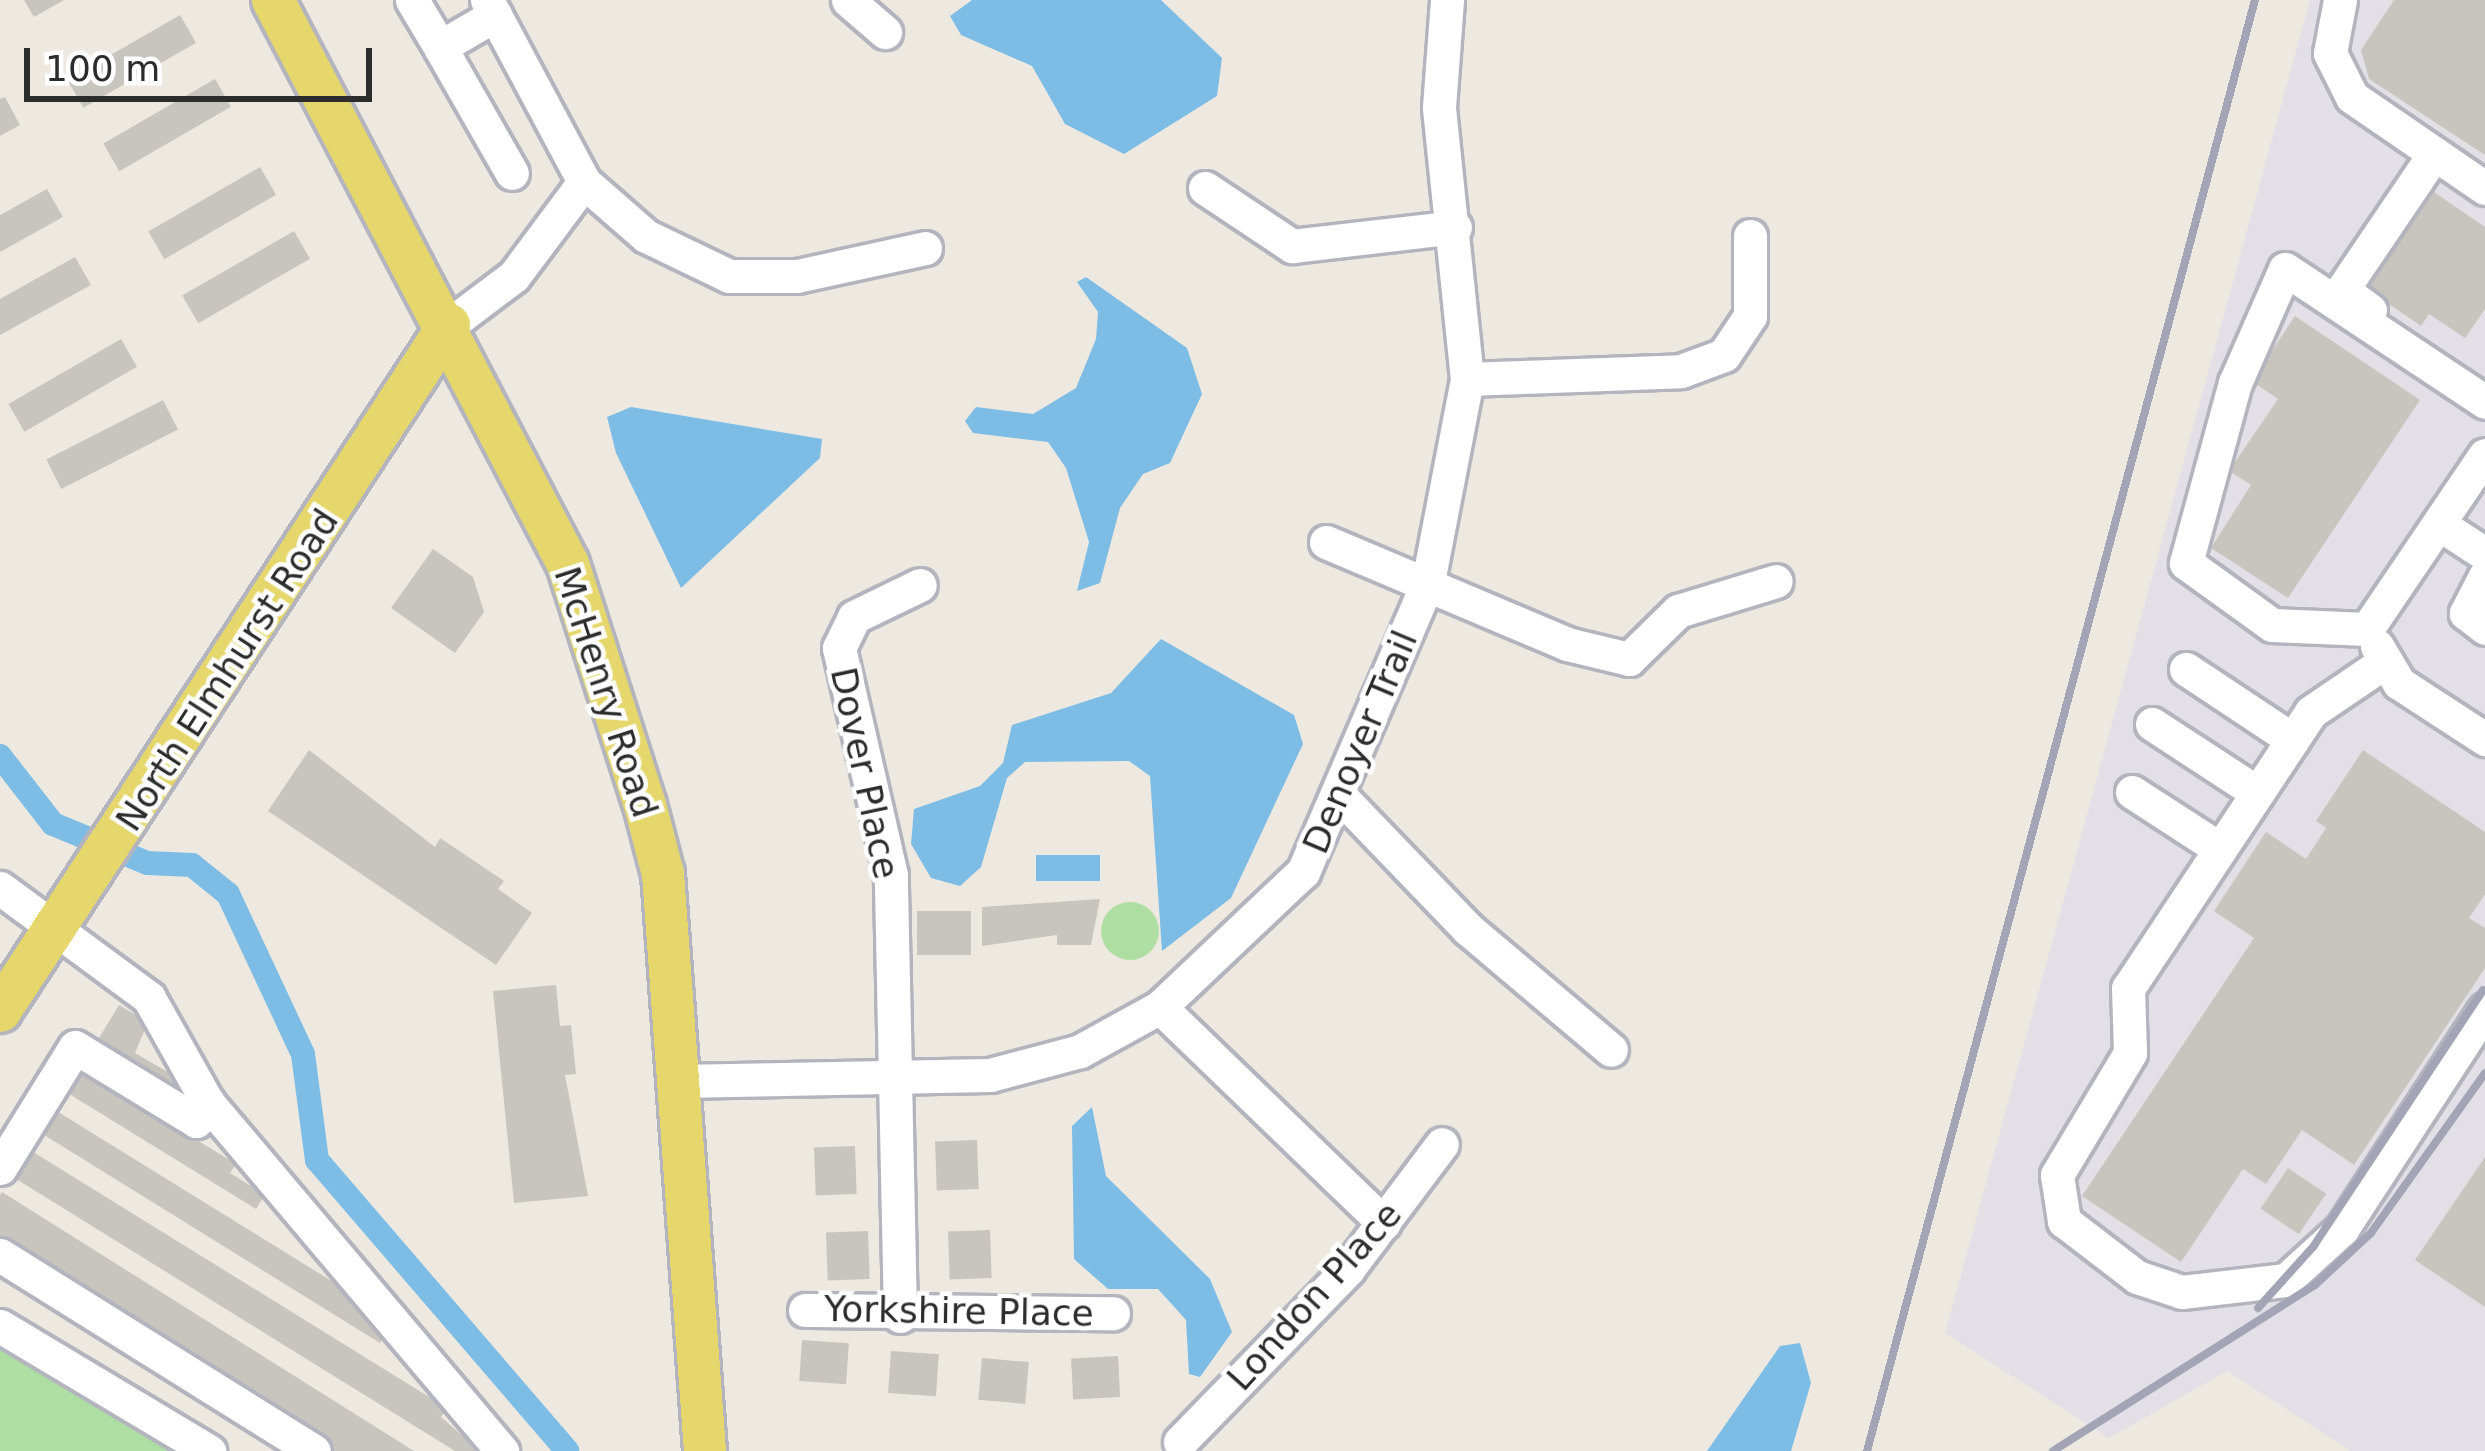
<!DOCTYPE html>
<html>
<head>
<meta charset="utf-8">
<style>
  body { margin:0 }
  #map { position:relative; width:2485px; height:1451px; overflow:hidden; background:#ede9e0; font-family:"DejaVu Sans",sans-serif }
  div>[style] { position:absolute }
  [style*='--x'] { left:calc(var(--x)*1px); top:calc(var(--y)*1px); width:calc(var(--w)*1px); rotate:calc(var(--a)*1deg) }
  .industrial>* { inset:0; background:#e2e0e6 }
  .green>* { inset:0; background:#afdea2 }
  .round { border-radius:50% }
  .water>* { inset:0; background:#7dbde5; transform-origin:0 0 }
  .canal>* { height:24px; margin:-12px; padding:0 12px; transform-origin:12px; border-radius:12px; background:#7dbde5 }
  .building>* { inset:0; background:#c8c5bf; transform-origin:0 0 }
  .roads { filter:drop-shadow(3px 0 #b3b4be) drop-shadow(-3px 0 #b3b4be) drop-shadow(0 3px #b3b4be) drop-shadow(0 -3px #b3b4be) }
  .minor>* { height:33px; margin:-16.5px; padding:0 16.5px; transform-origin:16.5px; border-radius:16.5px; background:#fff }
  .major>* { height:42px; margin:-21px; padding:0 21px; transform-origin:21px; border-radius:21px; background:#e5d76c }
  .rail>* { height:8px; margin:-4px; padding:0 4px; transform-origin:4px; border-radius:4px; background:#a3a4b5 }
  span { translate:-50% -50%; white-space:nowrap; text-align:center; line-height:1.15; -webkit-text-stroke:9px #fff; paint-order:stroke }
  .street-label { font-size:36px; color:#2c2c2c }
  .scale { position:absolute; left:24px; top:48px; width:348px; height:54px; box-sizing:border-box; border:6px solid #2c2c2c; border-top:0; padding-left:15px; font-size:36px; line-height:42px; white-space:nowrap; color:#2c2c2c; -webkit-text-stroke:9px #fff; paint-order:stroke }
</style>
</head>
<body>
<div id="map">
  <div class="industrial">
    <i style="clip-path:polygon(2310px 0,2485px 0,2485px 1451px,2351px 1451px,2227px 1371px,2109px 1438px,1945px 1333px)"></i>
  </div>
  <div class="green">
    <i class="round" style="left:1101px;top:902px;width:58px;height:58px"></i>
    <i style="clip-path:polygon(0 1343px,171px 1451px,0 1451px)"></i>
  </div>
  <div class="water">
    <i style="clip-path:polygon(972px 0,1161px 0,1222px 58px,1217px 96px,1124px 154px,1065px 124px,1032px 66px,961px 35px,950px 16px)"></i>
    <i style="clip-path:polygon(1086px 277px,1187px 348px,1202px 394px,1170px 463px,1143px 474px,1120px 508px,1100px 583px,1077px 591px,1089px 542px,1066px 468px,1048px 442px,973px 433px,965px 421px,976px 407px,1033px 414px,1076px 388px,1096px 339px,1098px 312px,1077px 282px)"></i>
    <i style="clip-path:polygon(631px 407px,822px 439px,820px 458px,681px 588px,616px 453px,607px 417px)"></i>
    <i style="clip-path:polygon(1161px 639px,1294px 715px,1303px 744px,1231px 898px,1162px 951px,1150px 776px,1129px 761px,1025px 762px,1007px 778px,981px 867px,960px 886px,931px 878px,911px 844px,914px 809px,980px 786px,1003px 763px,1012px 725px,1111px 693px)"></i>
    <i style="left:1036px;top:855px;width:64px;height:26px"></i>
    <i style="clip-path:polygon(1092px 1107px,1106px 1176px,1210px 1279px,1232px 1332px,1200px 1377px,1189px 1374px,1186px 1320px,1158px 1289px,1108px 1289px,1074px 1259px,1072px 1126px)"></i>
    <i style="clip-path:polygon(1800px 1343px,1811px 1383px,1791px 1451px,1707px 1451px,1780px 1346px)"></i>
  </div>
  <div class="canal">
    <i style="--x:0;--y:756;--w:86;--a:52.1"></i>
    <i style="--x:53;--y:824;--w:102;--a:22.5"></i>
    <i style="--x:147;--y:863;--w:45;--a:2.5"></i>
    <i style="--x:192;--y:865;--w:46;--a:38.9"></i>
    <i style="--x:228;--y:894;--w:177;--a:64.9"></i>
    <i style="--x:303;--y:1054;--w:107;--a:82.5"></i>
    <i style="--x:317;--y:1160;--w:384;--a:49.3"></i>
  </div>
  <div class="building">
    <i style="clip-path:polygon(24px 0,64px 0,34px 17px)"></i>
    <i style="clip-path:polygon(2394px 0,2485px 0,2485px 155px,2369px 79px,2361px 50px)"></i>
    <i style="left:180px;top:15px;width:32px;height:130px;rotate:60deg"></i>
    <i style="left:215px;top:79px;width:32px;height:129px;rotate:60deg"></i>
    <i style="clip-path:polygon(5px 97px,20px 125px,0 136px,0 99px)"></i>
    <i style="left:260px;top:167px;width:32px;height:129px;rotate:60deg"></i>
    <i style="clip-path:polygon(47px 189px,63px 217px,0 252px,0 215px)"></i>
    <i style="clip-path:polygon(2434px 192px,2485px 227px,2485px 309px,2465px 338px,2429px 314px,2421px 326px,2367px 289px)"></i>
    <i style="left:294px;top:231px;width:32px;height:129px;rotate:60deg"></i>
    <i style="clip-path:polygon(75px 257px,91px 285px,0 335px,0 299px)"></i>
    <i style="clip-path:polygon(2295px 316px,2420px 400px,2288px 598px,2211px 548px,2251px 485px,2229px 471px,2278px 399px,2252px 381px)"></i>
    <i style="left:121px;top:339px;width:32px;height:130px;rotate:60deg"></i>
    <i style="left:163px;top:400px;width:33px;height:131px;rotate:63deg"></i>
    <i style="clip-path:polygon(433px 549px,473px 577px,484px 612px,455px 653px,391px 608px)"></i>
    <i style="clip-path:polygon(309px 750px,435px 847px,440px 838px,504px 881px,498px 889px,532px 913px,496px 965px,268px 811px)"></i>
    <i style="clip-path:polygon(2363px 750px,2485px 832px,2485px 894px,2469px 918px,2485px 928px,2485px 968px,2354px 1165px,2302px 1130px,2266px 1184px,2243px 1169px,2181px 1262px,2082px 1196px,2254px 938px,2214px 911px,2266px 832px,2306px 859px,2326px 828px,2316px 821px)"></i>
    <i style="clip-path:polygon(1100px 899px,1091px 945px,1057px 945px,1057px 935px,982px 946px,982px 907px)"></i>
    <i style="left:917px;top:911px;width:54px;height:44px"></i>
    <i style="clip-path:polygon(556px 985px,560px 1026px,571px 1025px,576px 1074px,565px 1075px,588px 1196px,514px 1203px,493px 991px)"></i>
    <i style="clip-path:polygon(119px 1005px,148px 1022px,135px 1053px,171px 1074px,187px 1102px,91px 1051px)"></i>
    <i style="clip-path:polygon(80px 1068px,236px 1164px,230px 1173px,265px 1195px,256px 1209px,66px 1092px)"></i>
    <i style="clip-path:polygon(55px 1110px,372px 1306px,390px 1328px,380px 1343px,41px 1133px)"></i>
    <i style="left:977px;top:1140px;width:49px;height:42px;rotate:88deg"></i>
    <i style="left:855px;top:1146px;width:48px;height:41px;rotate:88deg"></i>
    <i style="clip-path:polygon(30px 1150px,447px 1408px,441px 1417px,480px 1451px,455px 1451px,13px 1177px)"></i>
    <i style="clip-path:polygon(2485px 1157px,2485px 1307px,2415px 1260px)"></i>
    <i style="left:2288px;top:1168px;width:46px;height:49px;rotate:34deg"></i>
    <i style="clip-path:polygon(0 1195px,2px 1192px,414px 1451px,334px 1451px,0 1241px)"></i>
    <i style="left:990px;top:1230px;width:48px;height:42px;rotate:88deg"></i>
    <i style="left:868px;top:1231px;width:48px;height:42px;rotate:88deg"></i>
    <i style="left:802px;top:1340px;width:47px;height:41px;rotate:4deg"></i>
    <i style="left:891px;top:1351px;width:48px;height:42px;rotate:4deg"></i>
    <i style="left:1118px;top:1356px;width:41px;height:47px;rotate:87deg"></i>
    <i style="left:982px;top:1358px;width:47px;height:42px;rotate:5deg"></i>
  </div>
  <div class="roads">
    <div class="minor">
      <i style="--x:412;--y:0;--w:55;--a:59.2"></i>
      <i style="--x:440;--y:47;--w:64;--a:-30.2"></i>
      <i style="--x:487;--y:0;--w:206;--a:61.9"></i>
      <i style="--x:584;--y:182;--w:82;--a:41.1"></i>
      <i style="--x:646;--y:236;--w:92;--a:25.7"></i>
      <i style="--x:729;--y:276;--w:68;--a:0"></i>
      <i style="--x:797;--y:276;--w:131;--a:-12.3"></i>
      <i style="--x:848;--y:0;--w:49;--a:40.9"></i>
      <i style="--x:2340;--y:0;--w:54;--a:100.7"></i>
      <i style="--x:2330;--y:53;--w:49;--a:63.4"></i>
      <i style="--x:2352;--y:97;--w:161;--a:34.4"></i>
      <i style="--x:440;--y:47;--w:145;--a:60.3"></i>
      <i style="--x:1205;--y:188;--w:105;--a:33.7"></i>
      <i style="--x:1292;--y:246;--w:164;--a:-6.6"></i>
      <i style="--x:2370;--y:310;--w:34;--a:-144"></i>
      <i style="--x:2342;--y:290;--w:164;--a:-55.9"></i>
      <i style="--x:449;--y:325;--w:81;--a:-37"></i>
      <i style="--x:514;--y:276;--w:117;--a:-53.3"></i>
      <i style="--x:1467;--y:379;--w:214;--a:-2.1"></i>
      <i style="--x:1681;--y:371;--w:46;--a:-20.4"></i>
      <i style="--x:1724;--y:355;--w:47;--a:-56.3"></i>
      <i style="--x:1750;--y:316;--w:80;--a:-90"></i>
      <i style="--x:2439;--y:524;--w:55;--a:33.1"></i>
      <i style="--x:1326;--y:542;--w:262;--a:22.9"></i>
      <i style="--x:1567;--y:644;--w:64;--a:13.6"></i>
      <i style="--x:1629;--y:659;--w:69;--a:-44.4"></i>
      <i style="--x:1678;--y:611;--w:102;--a:-17"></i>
      <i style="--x:2485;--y:576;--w:42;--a:117.2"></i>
      <i style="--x:2466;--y:613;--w:24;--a:38"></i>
      <i style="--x:2367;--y:629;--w:95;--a:-177.6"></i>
      <i style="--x:2272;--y:625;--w:106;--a:-144.2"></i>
      <i style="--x:2186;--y:563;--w:187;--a:-74.8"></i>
      <i style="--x:2235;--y:383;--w:124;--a:-66.3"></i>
      <i style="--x:2285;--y:269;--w:240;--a:33.6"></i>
      <i style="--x:2367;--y:629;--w:210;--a:-55.9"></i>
      <i style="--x:2377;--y:646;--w:43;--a:59.3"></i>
      <i style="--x:2399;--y:683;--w:103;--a:33.1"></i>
      <i style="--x:2386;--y:661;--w:91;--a:145.8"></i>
      <i style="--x:2311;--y:712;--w:331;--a:123.5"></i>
      <i style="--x:2128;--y:988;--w:65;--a:88.2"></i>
      <i style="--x:2130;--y:1053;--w:142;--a:120.9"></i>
      <i style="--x:2057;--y:1175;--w:47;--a:81.3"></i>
      <i style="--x:2064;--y:1221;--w:92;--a:37.5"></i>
      <i style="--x:2137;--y:1277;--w:47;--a:18.4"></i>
      <i style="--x:2182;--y:1292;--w:105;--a:-6.6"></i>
      <i style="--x:2286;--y:1280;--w:76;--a:-42.3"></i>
      <i style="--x:2342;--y:1229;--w:262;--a:-56.9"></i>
      <i style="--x:2186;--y:669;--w:128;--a:33.6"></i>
      <i style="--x:2152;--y:724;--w:126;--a:33.1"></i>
      <i style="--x:2132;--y:792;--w:105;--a:32.9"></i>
      <i style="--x:1341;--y:797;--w:183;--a:46.1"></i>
      <i style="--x:1468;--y:929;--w:187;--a:40.2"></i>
      <i style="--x:0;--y:888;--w:185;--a:36.4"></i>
      <i style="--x:149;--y:998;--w:120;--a:60.7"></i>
      <i style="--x:208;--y:1103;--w:456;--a:49.8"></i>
      <i style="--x:1160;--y:1007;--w:311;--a:44"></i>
      <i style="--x:680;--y:1081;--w:310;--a:-1.1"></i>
      <i style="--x:990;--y:1075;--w:93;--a:-14.9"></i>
      <i style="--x:1080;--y:1051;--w:91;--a:-28.8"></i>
      <i style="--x:1160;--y:1007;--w:197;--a:-43.4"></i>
      <i style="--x:1303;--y:872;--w:316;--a:-66.7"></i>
      <i style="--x:1428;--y:582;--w:207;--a:-79.1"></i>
      <i style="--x:1467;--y:379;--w:273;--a:-95.9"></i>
      <i style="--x:1439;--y:107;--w:107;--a:-85.7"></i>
      <i style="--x:0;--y:1168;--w:142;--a:-58.2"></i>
      <i style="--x:75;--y:1047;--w:142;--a:31.4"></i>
      <i style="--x:196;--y:1121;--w:22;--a:-56"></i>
      <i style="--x:0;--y:1255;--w:370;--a:32"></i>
      <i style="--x:805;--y:1310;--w:308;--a:0.6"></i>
      <i style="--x:900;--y:1316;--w:441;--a:-91.2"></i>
      <i style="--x:891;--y:875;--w:233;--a:-102.9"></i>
      <i style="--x:839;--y:648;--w:34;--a:-64"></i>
      <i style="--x:854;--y:617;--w:73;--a:-25.9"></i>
      <i style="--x:0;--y:1326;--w:244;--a:30.9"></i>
      <i style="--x:1180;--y:1442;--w:241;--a:-45.8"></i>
      <i style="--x:1348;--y:1269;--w:156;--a:-53.1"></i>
    </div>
    <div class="major">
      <i style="--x:273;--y:0;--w:636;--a:62.39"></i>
      <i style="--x:568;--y:564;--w:253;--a:72.3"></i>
      <i style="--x:645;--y:805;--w:71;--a:75.4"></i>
      <i style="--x:663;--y:874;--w:579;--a:85.84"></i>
      <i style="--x:0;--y:1011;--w:820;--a:-56.79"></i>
    </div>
  </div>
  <div class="rail">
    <i style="--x:2258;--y:1308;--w:82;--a:-48"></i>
    <i style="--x:2313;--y:1247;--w:308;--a:-56.5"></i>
    <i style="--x:1867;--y:1451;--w:1502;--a:-75.03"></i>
    <i style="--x:2053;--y:1451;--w:310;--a:-32.4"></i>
    <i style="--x:2315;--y:1285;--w:76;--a:-42.9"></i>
    <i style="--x:2371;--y:1233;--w:196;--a:-54.5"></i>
  </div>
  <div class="street-label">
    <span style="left:227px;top:670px;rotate:-57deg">North Elmhurst Road</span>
    <span style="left:606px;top:692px;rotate:72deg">McHenry Road</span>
    <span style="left:1360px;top:742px;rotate:-67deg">Denoyer Trail</span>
    <span style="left:865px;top:773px;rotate:78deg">Dover Place</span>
    <span style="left:1314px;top:1296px;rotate:-48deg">London Place</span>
    <span style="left:959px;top:1311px;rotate:1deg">Yorkshire Place</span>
  </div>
  <div class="scale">100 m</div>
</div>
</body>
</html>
